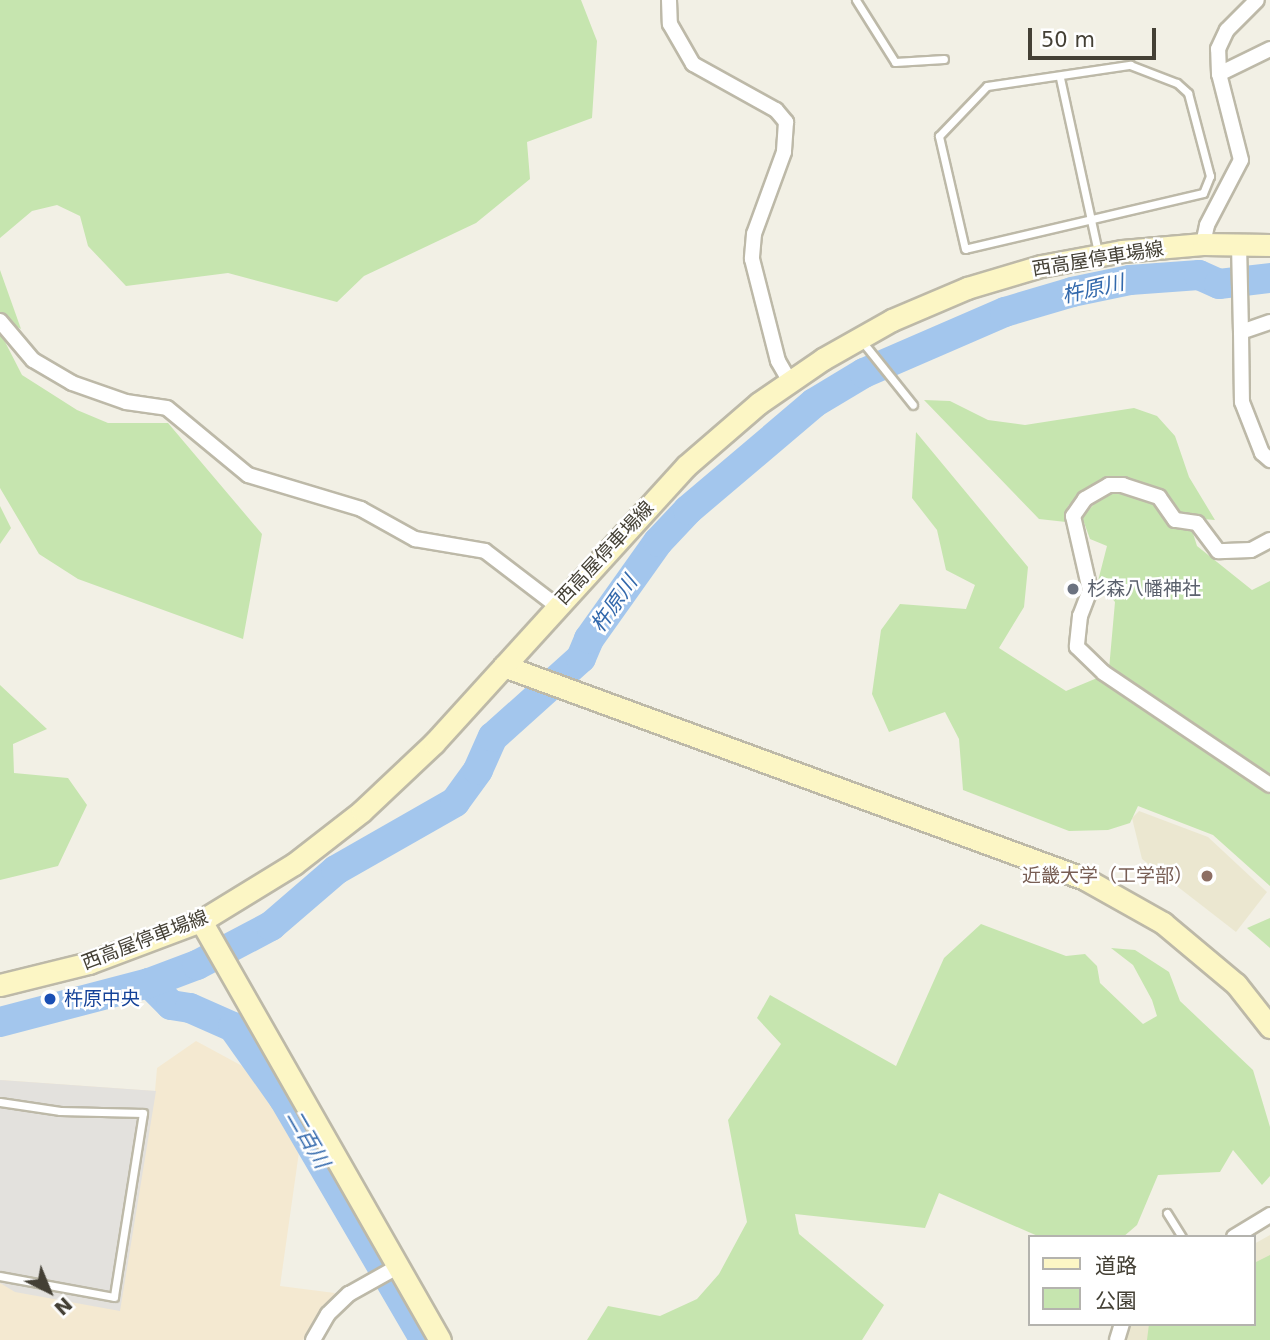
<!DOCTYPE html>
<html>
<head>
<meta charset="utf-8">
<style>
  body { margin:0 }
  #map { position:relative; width:1270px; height:1340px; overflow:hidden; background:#f2f0e5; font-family:"DejaVu Sans","Noto Sans JP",sans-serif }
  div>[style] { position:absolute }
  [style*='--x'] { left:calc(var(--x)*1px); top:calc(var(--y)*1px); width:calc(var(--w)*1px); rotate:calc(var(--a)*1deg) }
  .commercial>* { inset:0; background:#f4e9d1 }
  .education>* { inset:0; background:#ebe7d0 }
  .green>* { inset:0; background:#c6e5af }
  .parking>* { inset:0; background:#e3e1dd }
  .river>* { height:30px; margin:-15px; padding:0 15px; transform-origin:15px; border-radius:15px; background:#a3c6ed }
  .roads { filter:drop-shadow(2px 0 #bdb9a8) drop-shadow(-2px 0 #bdb9a8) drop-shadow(0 2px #bdb9a8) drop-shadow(0 -2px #bdb9a8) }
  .lane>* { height:7px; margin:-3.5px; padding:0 3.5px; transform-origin:3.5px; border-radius:3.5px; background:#fff }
  .street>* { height:14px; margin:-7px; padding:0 7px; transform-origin:7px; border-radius:7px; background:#fff }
  .secondary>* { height:21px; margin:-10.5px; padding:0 10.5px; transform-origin:10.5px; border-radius:10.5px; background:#fcf6c5 }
  .dots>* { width:19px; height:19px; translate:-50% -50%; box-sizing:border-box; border:4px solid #fff; border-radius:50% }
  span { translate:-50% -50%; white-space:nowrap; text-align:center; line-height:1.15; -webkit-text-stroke:5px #fff; paint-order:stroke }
  .street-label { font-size:19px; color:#444035 }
  .worship-label { font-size:19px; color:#5b616d }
  .left { translate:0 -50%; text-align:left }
  .education-label { font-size:19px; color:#785e54 }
  .right { translate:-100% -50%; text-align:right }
  .transit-label { font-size:19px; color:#164399 }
  .water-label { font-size:21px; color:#3369ac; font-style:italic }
  .legend { position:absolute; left:1028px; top:1235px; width:228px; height:91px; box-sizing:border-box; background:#fff; border:2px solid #b4b3ae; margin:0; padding:9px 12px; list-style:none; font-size:21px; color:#444035 }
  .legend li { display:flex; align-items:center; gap:14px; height:35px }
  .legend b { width:35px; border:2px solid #b4b3ae }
  .north { position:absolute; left:14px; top:1256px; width:70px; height:70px; -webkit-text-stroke:5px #fff; paint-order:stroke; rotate:137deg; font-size:19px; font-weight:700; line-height:28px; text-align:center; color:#444035 }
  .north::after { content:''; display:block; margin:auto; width:24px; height:32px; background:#444035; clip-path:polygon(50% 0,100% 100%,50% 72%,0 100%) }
  .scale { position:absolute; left:1028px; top:28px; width:128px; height:32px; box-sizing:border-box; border:4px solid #444035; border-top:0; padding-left:9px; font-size:21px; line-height:24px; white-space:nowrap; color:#444035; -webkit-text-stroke:5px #fff; paint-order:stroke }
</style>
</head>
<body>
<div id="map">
  <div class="commercial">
    <i style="clip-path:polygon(196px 1041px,246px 1068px,279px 1110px,299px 1152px,280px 1286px,335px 1293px,303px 1340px,0 1340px,0 1080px,155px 1091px,157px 1068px)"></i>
  </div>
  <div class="education">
    <i style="clip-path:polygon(1139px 811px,1208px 837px,1267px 892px,1236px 932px,1142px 859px,1132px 818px)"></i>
    <i style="clip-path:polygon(1270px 1235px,1270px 1340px,1126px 1340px,1131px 1324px,1254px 1324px,1254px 1244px)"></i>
  </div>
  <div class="green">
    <i style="clip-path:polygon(0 0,581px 0,597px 41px,592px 118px,527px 142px,530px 179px,476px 223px,364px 276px,337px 302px,228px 273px,126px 286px,88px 246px,80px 216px,57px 205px,32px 211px,0 238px)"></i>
    <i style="clip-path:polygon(0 270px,21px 329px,0 318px)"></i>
    <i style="clip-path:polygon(0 332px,22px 375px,77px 410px,108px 423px,168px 423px,262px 534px,243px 639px,78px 579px,39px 554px,0 488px)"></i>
    <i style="clip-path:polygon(924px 400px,950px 401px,988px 420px,1025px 425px,1134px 408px,1157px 416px,1175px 436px,1189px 477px,1215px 520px,1178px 517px,1127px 481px,1082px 494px,1068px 506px,1066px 522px,1039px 519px)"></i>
    <i style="clip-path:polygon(916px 432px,1028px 567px,1024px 607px,999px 648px,1066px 691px,1102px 676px,1270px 789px,1270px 886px,1213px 835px,1138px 806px,1130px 823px,1108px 830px,1069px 831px,963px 790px,959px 739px,945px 712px,889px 732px,872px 694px,881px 630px,900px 604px,966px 609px,975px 585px,946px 570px,937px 530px,912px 498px)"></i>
    <i style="clip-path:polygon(1129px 490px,1158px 500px,1175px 525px,1192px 530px,1197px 546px,1252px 590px,1270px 581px,1270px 777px,1109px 669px,1115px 602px,1098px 581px,1107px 546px,1090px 539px,1082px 517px,1103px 495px)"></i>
    <i style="clip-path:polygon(0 506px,11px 528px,0 544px)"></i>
    <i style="clip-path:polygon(0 685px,47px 729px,13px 744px,14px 773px,68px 778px,87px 805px,58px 866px,0 880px)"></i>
    <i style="clip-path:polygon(1270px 918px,1270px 948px,1247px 928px)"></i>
    <i style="clip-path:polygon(981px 924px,1066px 956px,1085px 954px,1097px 966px,1100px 983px,1143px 1024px,1157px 1016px,1152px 1000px,1133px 965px,1111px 948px,1135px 950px,1169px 972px,1180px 1001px,1253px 1070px,1270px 1127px,1270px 1176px,1262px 1185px,1233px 1150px,1220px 1172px,1158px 1175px,1137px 1225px,1123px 1237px,1040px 1237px,939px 1193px,925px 1228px,795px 1214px,799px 1234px,884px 1305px,862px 1340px,587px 1340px,608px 1306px,660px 1316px,697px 1299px,719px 1274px,747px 1222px,728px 1120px,781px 1044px,757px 1018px,770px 995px,896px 1066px,944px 958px)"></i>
    <i style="clip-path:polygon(1270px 1255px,1270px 1340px,1147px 1340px,1149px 1324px,1254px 1324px,1254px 1263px)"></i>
  </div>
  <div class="parking">
    <i style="clip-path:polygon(0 1080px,156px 1091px,120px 1311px,15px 1292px,0 1283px)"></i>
  </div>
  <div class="river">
    <i style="--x:149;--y:983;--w:31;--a:45"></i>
    <i style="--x:171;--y:1005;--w:19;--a:9"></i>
    <i style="--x:190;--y:1008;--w:47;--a:23.8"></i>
    <i style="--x:233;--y:1027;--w:88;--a:54.7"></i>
    <i style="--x:284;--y:1099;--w:279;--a:59.7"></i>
    <i style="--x:0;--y:1022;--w:154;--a:-14.7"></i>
    <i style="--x:149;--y:983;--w:51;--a:-20.6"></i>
    <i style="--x:197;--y:965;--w:84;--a:-27.8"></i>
    <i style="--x:271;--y:926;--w:86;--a:-40.7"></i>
    <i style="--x:336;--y:870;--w:137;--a:-29.7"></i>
    <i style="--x:455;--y:802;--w:39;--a:-54"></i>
    <i style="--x:478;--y:770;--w:36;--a:-66"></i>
    <i style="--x:493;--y:737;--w:118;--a:-41.9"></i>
    <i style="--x:581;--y:658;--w:21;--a:-67"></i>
    <i style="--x:589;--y:639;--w:119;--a:-54.6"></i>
    <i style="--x:658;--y:542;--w:44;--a:-46.8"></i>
    <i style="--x:688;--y:510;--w:165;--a:-40.3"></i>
    <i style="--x:814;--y:403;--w:58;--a:-31"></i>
    <i style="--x:864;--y:373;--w:154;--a:-23.4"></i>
    <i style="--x:1005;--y:312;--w:70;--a:-16.6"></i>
    <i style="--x:1072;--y:292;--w:59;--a:-11.7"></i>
    <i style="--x:1130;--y:280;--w:69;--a:-4.1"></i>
    <i style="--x:1199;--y:275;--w:22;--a:24"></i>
    <i style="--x:1219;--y:284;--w:51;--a:-6.7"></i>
  </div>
  <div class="roads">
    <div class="lane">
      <i style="--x:856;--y:0;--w:73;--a:57.8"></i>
      <i style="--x:895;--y:62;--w:49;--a:-3.5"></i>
      <i style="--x:1130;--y:65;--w:50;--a:21"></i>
      <i style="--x:1177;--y:83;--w:15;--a:42"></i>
      <i style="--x:1188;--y:93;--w:86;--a:75.2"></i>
      <i style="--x:1210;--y:176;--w:18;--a:112"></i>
      <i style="--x:1203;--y:193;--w:244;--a:166.8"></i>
      <i style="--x:965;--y:249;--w:116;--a:-103"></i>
      <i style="--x:939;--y:136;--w:69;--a:-46.2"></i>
      <i style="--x:987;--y:86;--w:145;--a:-8.4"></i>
      <i style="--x:1060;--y:78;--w:178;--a:77.7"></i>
      <i style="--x:861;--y:340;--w:83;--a:51.3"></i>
      <i style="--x:0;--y:1102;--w:61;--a:8.5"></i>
      <i style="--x:60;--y:1111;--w:83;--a:1.4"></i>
      <i style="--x:143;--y:1113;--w:186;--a:99"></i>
      <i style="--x:114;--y:1297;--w:116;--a:-169.6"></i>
      <i style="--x:1167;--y:1213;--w:28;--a:58"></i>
    </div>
    <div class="street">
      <i style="--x:669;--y:0;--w:24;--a:88"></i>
      <i style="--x:670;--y:24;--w:46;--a:60.1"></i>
      <i style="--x:693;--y:64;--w:95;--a:29"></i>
      <i style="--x:776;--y:110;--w:16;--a:50"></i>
      <i style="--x:786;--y:122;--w:30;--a:94"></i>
      <i style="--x:784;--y:152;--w:87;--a:110.1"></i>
      <i style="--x:754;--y:234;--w:25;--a:95"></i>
      <i style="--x:752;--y:259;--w:105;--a:75.7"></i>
      <i style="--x:778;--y:361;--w:24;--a:60"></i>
      <i style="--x:1219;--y:74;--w:57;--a:-26.1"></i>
      <i style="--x:1203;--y:244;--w:19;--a:-78"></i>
      <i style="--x:1207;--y:225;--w:73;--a:-62.4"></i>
      <i style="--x:1241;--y:160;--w:89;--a:-104.3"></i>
      <i style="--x:1219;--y:74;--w:25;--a:-92"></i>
      <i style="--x:1218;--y:49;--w:21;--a:-65"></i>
      <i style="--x:1227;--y:30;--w:42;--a:-45"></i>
      <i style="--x:1239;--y:244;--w:88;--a:88.7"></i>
      <i style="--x:1241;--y:332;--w:31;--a:-19"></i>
      <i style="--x:0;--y:321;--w:51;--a:49.8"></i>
      <i style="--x:33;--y:360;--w:45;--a:30.5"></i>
      <i style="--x:72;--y:383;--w:57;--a:19.4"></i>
      <i style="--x:126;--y:402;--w:41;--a:8.3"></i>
      <i style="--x:167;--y:408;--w:105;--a:39.6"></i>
      <i style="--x:248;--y:475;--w:118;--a:16.7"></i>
      <i style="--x:361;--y:509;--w:62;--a:29.1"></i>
      <i style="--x:415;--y:539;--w:71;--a:9.7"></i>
      <i style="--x:485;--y:551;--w:91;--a:37.4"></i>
      <i style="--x:1241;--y:332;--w:70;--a:89.2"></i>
      <i style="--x:1242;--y:402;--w:55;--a:68.6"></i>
      <i style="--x:1262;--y:453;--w:11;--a:41"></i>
      <i style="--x:1270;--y:540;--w:21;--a:152"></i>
      <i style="--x:1251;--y:550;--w:33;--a:178"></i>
      <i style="--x:1218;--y:551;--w:35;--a:-127"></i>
      <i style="--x:1197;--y:523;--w:22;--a:-172"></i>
      <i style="--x:1175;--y:520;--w:28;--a:-125"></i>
      <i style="--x:1159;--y:497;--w:38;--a:-162"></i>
      <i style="--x:1123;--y:485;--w:14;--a:180"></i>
      <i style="--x:1109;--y:485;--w:28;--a:150"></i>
      <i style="--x:1085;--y:499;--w:21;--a:125"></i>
      <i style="--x:1073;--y:516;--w:76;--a:77.1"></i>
      <i style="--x:1090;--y:590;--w:28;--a:111"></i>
      <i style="--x:1080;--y:616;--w:31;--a:96"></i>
      <i style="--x:1077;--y:647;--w:37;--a:44"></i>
      <i style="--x:1104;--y:673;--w:200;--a:34"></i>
      <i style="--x:1234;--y:1237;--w:42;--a:-31.4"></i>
      <i style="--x:313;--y:1340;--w:30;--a:-60"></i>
      <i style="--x:328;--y:1314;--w:29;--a:-44"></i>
      <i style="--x:349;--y:1294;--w:57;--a:-29.2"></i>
      <i style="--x:1117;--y:1340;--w:17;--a:-73"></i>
    </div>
    <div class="secondary">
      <i style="--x:504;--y:666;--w:619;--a:20.13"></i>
      <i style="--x:1085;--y:879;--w:90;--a:29.4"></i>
      <i style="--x:1163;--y:923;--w:95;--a:39.9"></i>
      <i style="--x:1236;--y:984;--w:55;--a:51.7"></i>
      <i style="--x:201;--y:921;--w:482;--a:60.3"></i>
      <i style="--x:0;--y:985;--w:92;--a:-13.9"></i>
      <i style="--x:89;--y:963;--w:120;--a:-20.6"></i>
      <i style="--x:201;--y:921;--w:109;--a:-31.5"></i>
      <i style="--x:294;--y:864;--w:86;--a:-37.9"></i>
      <i style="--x:362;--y:811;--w:99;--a:-43.4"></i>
      <i style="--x:434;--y:743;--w:374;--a:-47.7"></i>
      <i style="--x:686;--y:466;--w:96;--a:-40.8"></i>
      <i style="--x:759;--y:403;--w:78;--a:-34.5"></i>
      <i style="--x:823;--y:359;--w:79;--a:-29.5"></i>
      <i style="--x:892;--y:320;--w:82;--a:-23.1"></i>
      <i style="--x:967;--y:288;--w:77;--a:-16.6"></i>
      <i style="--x:1041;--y:266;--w:82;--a:-10.5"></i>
      <i style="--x:1122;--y:251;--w:81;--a:-4.9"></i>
      <i style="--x:1203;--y:244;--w:67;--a:0.9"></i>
    </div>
  </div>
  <div class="dots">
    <i style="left:1073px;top:589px;background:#6b7280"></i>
    <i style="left:1207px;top:876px;background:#8d6e63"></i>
    <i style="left:50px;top:999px;background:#1a4fb4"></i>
  </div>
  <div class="street-label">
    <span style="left:1098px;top:259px;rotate:-9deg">西高屋停車場線</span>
    <span style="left:605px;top:553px;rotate:-47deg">西高屋停車場線</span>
    <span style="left:145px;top:940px;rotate:-21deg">西高屋停車場線</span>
  </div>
  <div class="worship-label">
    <span class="left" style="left:1087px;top:589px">杉森八幡神社</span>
  </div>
  <div class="education-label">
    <span class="right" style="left:1193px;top:876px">近畿大学（工学部）</span>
  </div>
  <div class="transit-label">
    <span class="left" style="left:64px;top:999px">杵原中央</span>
  </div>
  <div class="water-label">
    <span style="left:1093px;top:289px;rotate:-13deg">杵原川</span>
    <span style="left:614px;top:604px;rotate:-55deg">杵原川</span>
    <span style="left:308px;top:1139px;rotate:60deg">二百川</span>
  </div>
  <ul class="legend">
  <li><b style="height:9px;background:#fcf6c5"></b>道路</li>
  <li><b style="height:19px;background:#c6e5af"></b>公園</li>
  </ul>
  <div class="north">N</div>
  <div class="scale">50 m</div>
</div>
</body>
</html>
